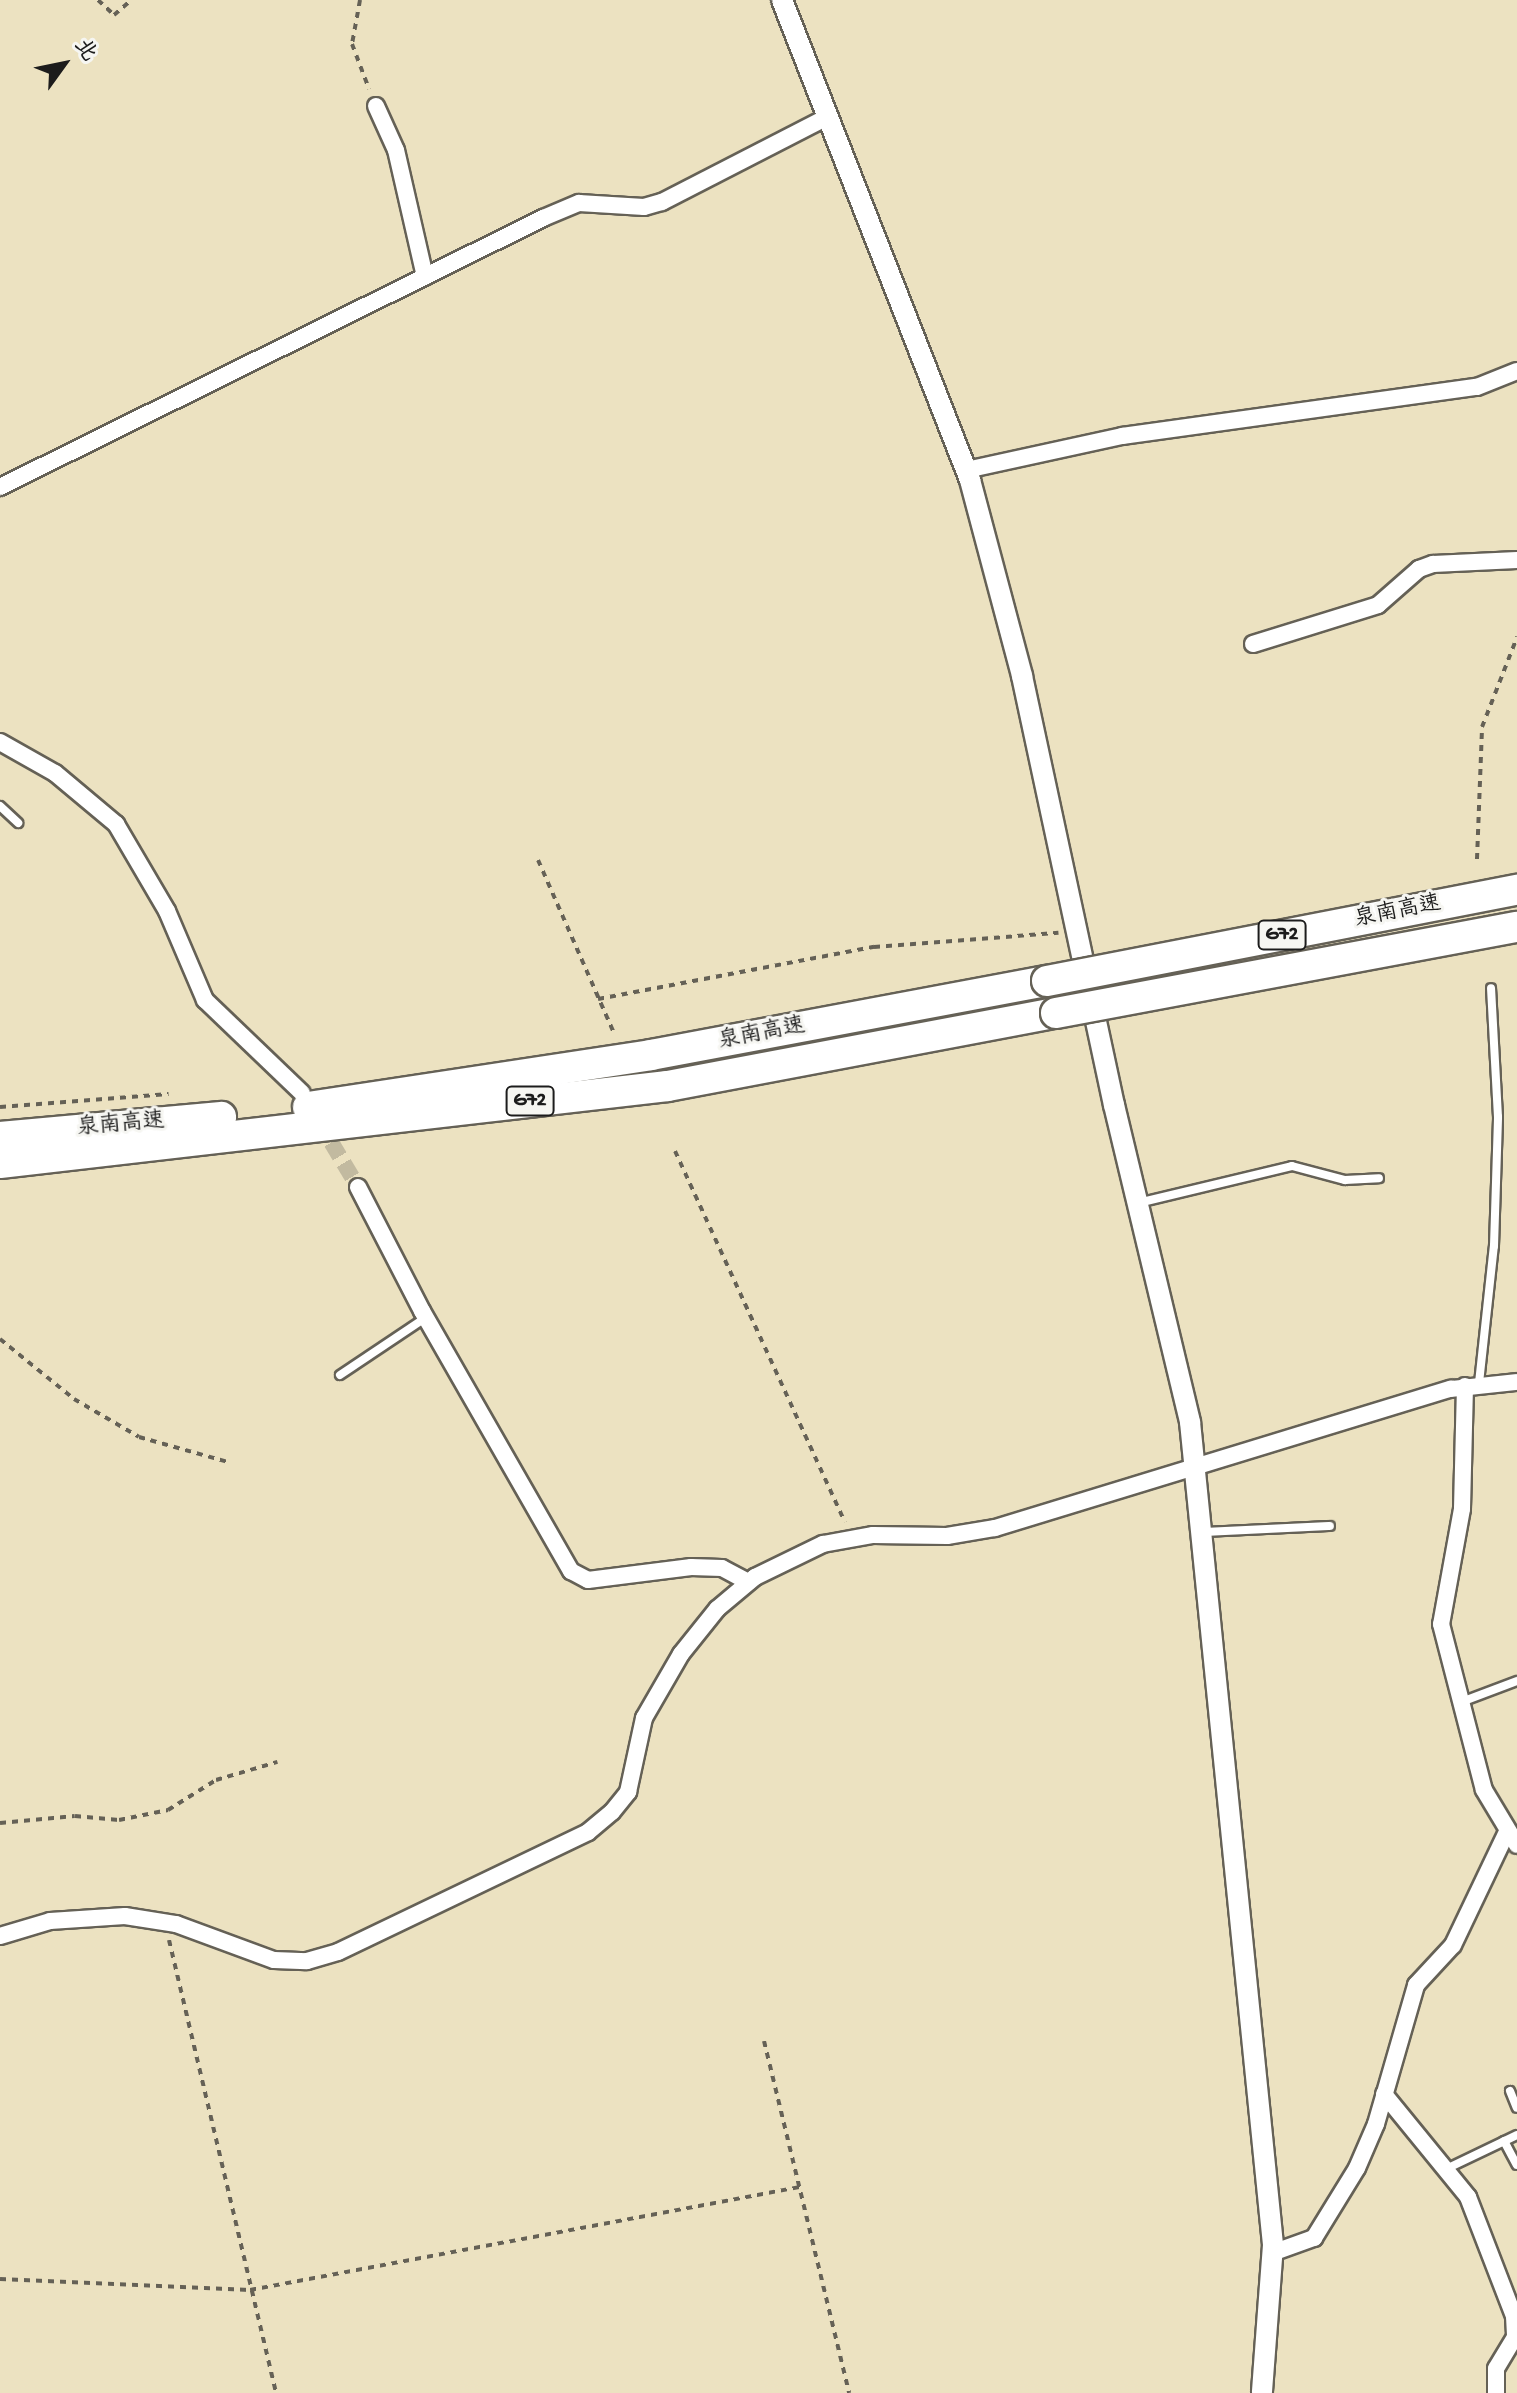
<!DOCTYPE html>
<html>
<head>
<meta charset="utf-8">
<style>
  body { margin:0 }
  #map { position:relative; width:1517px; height:2393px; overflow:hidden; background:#ece2c1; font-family:"Gochi Hand","LXGW WenKai TC",sans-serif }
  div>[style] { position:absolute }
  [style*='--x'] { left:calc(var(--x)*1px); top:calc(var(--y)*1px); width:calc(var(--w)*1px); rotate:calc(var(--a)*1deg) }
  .minor-tunnel>* { height:16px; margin-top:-8px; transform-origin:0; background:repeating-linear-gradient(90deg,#c2baa0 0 16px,transparent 0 24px) }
  .path>* { height:4px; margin-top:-2px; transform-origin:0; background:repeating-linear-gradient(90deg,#656156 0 6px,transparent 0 12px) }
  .roads { filter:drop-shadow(2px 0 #656156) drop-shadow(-2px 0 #656156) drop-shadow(0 2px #656156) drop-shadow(0 -2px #656156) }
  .service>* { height:8px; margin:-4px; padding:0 4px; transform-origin:4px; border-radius:4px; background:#fff }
  .minor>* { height:16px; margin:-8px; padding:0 8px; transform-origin:8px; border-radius:8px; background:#fff }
  .tertiary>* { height:20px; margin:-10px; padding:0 10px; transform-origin:10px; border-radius:10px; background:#fff }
  .motorway>* { height:30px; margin:-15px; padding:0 15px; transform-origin:15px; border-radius:15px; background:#fff }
  .bridges { filter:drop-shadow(2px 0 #656156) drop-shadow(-2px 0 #656156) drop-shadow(0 2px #656156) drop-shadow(0 -2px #656156) }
  .motorway-bridge>* { height:30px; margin:-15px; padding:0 15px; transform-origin:15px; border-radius:15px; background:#fff }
  span { translate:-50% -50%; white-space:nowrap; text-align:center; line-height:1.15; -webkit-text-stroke:6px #f6f6f2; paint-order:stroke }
  .shield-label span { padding:2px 6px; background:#f6f6f2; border:2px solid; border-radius:6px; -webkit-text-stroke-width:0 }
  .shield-label { font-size:20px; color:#1c1c1c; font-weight:700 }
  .street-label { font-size:22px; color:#1c1c1c }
  .north { position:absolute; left:24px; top:24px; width:80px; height:80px; -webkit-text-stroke:6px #f6f6f2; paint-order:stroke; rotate:57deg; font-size:22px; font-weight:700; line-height:32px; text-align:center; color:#1c1c1c }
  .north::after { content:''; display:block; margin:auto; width:28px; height:36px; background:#1c1c1c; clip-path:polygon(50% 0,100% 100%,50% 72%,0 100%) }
</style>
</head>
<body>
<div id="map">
  <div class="minor-tunnel">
    <i style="--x:319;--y:1122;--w:76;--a:59"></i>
  </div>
  <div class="path">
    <i style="--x:98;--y:0;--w:22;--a:43"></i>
    <i style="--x:114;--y:15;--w:23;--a:-41"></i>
    <i style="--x:360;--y:0;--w:45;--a:100.3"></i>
    <i style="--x:352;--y:44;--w:48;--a:69.3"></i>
    <i style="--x:1477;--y:859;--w:132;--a:-87.8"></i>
    <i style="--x:1482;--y:727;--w:97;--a:-68.7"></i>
    <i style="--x:538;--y:860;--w:191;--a:66.3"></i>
    <i style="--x:598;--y:999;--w:281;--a:-10.7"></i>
    <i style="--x:874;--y:947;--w:185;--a:-4.4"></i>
    <i style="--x:0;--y:1107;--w:169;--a:-4.4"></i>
    <i style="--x:675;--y:1151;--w:408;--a:65.4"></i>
    <i style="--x:0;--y:1339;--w:95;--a:39"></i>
    <i style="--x:74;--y:1399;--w:75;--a:30.3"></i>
    <i style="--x:139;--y:1437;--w:92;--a:15.7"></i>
    <i style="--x:0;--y:1823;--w:75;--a:-5.3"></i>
    <i style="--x:75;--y:1816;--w:44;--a:5.2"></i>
    <i style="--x:119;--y:1820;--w:50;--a:-11.5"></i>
    <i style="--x:168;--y:1810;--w:57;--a:-32"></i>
    <i style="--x:216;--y:1780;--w:64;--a:-16.4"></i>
    <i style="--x:169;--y:1940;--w:465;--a:76.7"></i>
    <i style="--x:764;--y:2041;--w:362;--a:76.4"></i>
    <i style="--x:0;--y:2279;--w:250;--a:2.5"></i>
    <i style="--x:250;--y:2290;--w:560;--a:-10.61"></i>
  </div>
  <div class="roads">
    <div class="service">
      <i style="--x:0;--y:806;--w:25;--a:43"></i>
      <i style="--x:1138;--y:1203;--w:158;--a:-13.5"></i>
      <i style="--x:1292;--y:1166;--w:55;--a:14.8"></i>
      <i style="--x:1345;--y:1180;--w:34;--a:-3"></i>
      <i style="--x:340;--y:1375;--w:102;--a:-33.8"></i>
      <i style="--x:1479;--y:1383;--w:138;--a:-83.8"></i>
      <i style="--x:1494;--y:1246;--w:129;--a:-88.2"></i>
      <i style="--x:1498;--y:1117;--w:129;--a:-93.1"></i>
      <i style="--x:1203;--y:1532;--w:127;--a:-2.7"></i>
      <i style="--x:1461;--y:1702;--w:60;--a:-20.6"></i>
      <i style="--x:1510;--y:2091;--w:18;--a:68"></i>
      <i style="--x:1504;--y:2141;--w:27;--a:62"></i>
      <i style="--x:1446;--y:2169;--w:79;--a:-25.6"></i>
    </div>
    <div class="minor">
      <i style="--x:376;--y:106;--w:48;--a:65.6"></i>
      <i style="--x:396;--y:150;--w:130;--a:77.1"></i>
      <i style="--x:966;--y:470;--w:160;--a:-12.3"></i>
      <i style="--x:1122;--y:436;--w:358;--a:-7.9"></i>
      <i style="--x:1477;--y:387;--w:43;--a:-21.8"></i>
      <i style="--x:0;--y:487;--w:606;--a:-26.35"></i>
      <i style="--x:543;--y:218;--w:39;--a:-23"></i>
      <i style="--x:579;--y:203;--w:65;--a:3.5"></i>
      <i style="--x:644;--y:207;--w:19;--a:-16"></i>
      <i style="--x:662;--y:202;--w:188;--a:-27.2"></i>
      <i style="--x:1253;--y:644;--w:131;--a:-17.3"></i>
      <i style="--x:1378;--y:605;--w:55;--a:-41.3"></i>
      <i style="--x:1419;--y:569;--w:15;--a:-20"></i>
      <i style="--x:1433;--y:564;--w:84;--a:-2.7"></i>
      <i style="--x:0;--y:742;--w:63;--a:29.4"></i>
      <i style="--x:55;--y:773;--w:80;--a:39.9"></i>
      <i style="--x:116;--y:824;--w:101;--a:59.6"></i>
      <i style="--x:167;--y:911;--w:97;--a:66.9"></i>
      <i style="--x:205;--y:1000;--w:134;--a:43.8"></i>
      <i style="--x:358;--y:1187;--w:140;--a:62.7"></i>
      <i style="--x:422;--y:1311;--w:300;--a:60.2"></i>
      <i style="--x:571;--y:1571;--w:19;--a:28"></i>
      <i style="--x:588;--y:1580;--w:104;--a:-7.2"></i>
      <i style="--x:691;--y:1567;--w:31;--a:2"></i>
      <i style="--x:722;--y:1568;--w:30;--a:28"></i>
      <i style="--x:1465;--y:1386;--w:123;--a:91.4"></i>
      <i style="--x:1462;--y:1509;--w:117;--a:100.3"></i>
      <i style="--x:1441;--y:1624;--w:171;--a:75.5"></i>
      <i style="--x:1484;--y:1790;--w:64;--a:59"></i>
      <i style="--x:0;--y:1936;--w:52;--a:-16.7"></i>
      <i style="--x:50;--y:1921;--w:75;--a:-3.8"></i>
      <i style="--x:125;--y:1916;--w:52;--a:8.9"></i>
      <i style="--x:176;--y:1924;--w:104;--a:20.2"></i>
      <i style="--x:274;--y:1960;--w:33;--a:2"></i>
      <i style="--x:307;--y:1961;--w:32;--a:-16"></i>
      <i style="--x:338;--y:1952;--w:277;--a:-25.6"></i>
      <i style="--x:588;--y:1832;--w:31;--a:-40"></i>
      <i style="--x:612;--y:1812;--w:26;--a:-51"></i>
      <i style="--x:628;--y:1792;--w:76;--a:-77.8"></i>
      <i style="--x:644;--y:1718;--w:74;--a:-60"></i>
      <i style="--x:681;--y:1654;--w:58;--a:-51.3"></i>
      <i style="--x:717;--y:1609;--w:50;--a:-40.1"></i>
      <i style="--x:755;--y:1577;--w:76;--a:-25.9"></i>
      <i style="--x:823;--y:1544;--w:51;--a:-10.2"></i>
      <i style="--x:873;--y:1535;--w:74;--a:0.8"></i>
      <i style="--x:947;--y:1536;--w:49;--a:-9.5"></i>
      <i style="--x:995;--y:1528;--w:477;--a:-17"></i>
      <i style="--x:1451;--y:1389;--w:66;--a:-6.1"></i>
      <i style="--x:1384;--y:2094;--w:133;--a:50.8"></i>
      <i style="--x:1468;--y:2197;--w:128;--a:68.9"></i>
      <i style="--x:1514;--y:2316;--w:21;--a:87"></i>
      <i style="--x:1515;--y:2337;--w:37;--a:121"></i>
      <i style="--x:1496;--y:2369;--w:24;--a:90"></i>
      <i style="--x:1272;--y:2253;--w:45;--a:-19.7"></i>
      <i style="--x:1314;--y:2238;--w:82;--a:-58.4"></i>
      <i style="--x:1357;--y:2168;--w:48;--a:-66.6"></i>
      <i style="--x:1376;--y:2124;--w:145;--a:-73.9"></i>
      <i style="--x:1416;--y:1985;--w:54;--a:-47.2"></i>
      <i style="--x:1453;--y:1945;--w:125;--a:-64.5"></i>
    </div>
    <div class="tertiary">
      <i style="--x:782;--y:0;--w:516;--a:68.61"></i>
      <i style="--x:970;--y:480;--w:203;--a:75.1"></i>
      <i style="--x:1022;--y:676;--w:439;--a:77.9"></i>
      <i style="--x:1114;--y:1105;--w:326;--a:76.5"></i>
      <i style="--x:1190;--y:1422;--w:827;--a:84.24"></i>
      <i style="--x:1273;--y:2245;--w:148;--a:94.3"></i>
    </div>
    <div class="motorway">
      <i style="--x:308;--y:1107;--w:347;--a:-8.6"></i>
      <i style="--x:651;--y:1055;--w:403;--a:-10.6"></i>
      <i style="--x:0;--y:1137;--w:222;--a:-5.2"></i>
      <i style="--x:0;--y:1163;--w:672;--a:-6.58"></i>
      <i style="--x:668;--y:1086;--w:395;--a:-10.7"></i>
    </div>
  </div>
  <div class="bridges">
    <div class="motorway-bridge">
      <i style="--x:1047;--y:981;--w:479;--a:-11"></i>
      <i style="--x:1056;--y:1013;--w:469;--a:-10.6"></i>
    </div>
  </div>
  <div class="shield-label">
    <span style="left:1282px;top:935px">G72</span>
    <span style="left:530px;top:1101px">G72</span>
  </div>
  <div class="street-label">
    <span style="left:1398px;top:913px;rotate:-11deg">泉南高速</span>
    <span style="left:762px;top:1035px;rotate:-11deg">泉南高速</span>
    <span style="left:121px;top:1126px;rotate:-5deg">泉南高速</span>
  </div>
  <div class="north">北</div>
</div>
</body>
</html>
